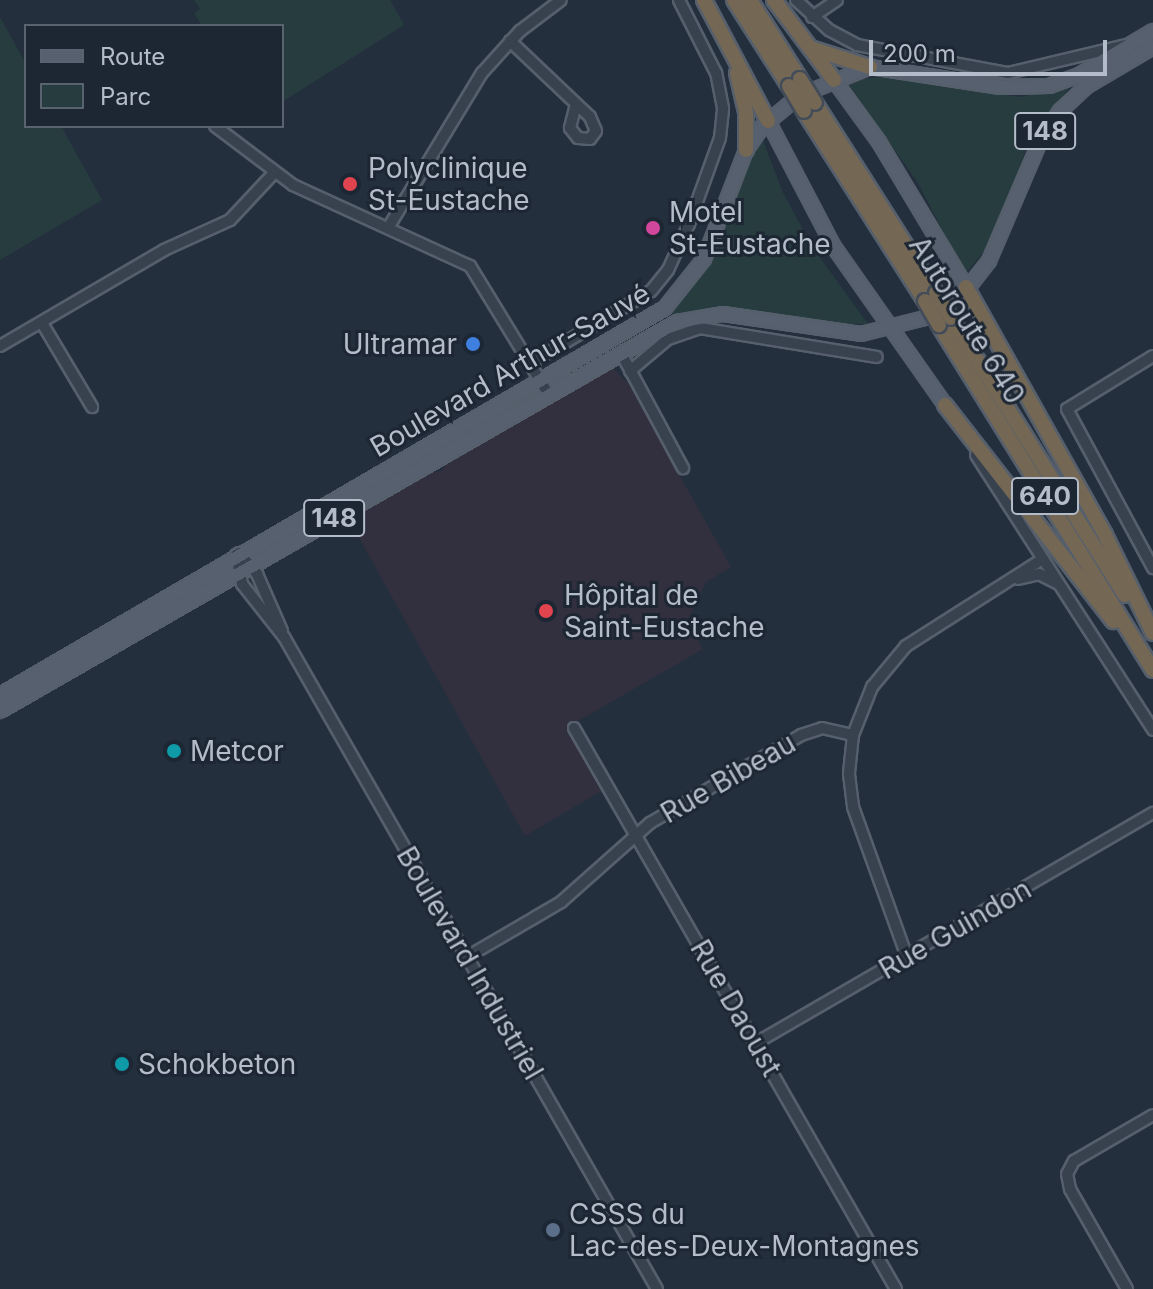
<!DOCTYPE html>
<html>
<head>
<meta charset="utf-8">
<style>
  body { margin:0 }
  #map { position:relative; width:1153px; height:1289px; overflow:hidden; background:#242f3e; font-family:Inter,sans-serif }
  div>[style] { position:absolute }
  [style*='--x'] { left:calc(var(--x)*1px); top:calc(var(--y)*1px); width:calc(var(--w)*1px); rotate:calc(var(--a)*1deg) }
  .medical>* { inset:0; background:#32303f }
  .green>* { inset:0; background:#263c3f }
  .roads { filter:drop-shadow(2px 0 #565f6c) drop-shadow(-2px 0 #565f6c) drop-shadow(0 2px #565f6c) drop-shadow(0 -2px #565f6c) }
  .minor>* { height:10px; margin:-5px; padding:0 5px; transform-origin:5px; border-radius:5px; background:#38414e }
  .major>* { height:12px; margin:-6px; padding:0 6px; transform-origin:6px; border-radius:6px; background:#56606e }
  .highway>* { height:14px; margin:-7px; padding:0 7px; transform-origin:7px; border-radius:7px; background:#746855 }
  .bridges { filter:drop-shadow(2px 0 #434c59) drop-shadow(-2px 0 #434c59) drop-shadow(0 2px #434c59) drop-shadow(0 -2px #434c59) }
  .highway-bridge>* { height:14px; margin:-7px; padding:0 7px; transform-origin:7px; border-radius:7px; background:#746855 }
  .dots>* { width:22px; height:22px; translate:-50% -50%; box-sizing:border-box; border:4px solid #1d2633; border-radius:50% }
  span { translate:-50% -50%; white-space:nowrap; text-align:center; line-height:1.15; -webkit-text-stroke:6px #1d2633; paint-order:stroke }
  .shield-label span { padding:2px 6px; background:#1d2633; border:2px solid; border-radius:6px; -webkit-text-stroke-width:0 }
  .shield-label { font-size:26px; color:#b4bcc9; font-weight:700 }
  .poi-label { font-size:28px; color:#b4bcc9 }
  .left { translate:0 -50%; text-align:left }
  .right { translate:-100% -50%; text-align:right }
  .street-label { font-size:28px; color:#b4bcc9 }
  .legend { position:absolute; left:24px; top:24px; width:260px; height:104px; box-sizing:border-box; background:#1d2633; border:2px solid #59626f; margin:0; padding:10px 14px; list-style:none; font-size:24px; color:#b4bcc9 }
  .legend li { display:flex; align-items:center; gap:16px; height:40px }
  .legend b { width:40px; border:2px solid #59626f }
  .scale { position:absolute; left:869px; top:40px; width:238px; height:36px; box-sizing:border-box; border:4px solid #b4bcc9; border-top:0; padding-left:10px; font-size:24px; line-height:28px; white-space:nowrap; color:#b4bcc9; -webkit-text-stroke:6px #1d2633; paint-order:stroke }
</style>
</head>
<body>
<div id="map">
  <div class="medical">
    <i style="clip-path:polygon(613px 368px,629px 385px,731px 567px,705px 583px,687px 622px,703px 649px,566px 728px,601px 791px,525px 836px,348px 518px,417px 478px,443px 470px,448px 460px)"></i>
  </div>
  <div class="green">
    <i style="clip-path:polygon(194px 0,390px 0,404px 25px,282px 102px,282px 26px,202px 26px,194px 13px,200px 9px)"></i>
    <i style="clip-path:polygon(0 17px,26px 64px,26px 126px,61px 126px,102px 200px,0 260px)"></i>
    <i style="clip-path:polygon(880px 77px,1020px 97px,1071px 86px,1031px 137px,991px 243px,965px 274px,918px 183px,846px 81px)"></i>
    <i style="clip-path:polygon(762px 138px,783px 193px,813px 248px,868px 324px,830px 324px,717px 306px,675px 316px,673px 312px,710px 265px,746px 162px)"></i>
  </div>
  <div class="roads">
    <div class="minor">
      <i style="--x:796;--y:0;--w:45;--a:42.3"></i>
      <i style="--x:829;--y:30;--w:32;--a:28"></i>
      <i style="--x:857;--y:45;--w:154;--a:10.5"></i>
      <i style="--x:1008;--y:73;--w:121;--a:-13.3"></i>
      <i style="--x:812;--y:17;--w:30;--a:-34"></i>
      <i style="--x:510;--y:41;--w:110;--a:43.5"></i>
      <i style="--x:590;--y:117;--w:15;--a:67"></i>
      <i style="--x:596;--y:131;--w:10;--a:127"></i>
      <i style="--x:590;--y:139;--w:12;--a:-175"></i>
      <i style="--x:578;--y:138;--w:13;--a:-129"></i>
      <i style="--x:570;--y:128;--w:21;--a:-76"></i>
      <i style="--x:215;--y:126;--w:98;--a:37.1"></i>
      <i style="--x:293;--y:185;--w:195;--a:24.6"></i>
      <i style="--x:470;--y:266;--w:151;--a:58.5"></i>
      <i style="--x:388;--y:228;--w:181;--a:-58.8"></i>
      <i style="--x:482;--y:73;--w:57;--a:-47.9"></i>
      <i style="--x:520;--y:31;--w:51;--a:-37.1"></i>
      <i style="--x:42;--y:323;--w:98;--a:59.2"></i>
      <i style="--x:0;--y:346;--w:190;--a:-30.3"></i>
      <i style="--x:164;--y:250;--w:72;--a:-24.4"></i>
      <i style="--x:230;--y:220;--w:64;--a:-46.9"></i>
      <i style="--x:621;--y:353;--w:131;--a:61.7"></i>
      <i style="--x:1153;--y:356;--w:101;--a:148.4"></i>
      <i style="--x:1067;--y:409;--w:181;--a:61.6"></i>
      <i style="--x:531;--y:363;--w:140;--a:-31"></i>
      <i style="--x:651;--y:291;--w:27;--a:-51"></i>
      <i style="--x:668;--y:270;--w:51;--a:-65.5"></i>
      <i style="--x:689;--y:224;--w:91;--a:-70.2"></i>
      <i style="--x:720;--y:138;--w:30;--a:-84"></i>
      <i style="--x:723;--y:108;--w:36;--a:-101"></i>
      <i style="--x:716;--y:73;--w:82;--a:-116.9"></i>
      <i style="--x:630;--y:371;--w:50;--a:-40.1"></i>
      <i style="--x:668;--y:339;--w:34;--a:-19"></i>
      <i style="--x:700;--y:328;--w:179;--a:9.3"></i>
      <i style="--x:976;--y:455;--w:327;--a:57.2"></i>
      <i style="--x:239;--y:553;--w:28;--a:49"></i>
      <i style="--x:257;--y:574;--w:62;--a:66.3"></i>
      <i style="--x:236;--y:555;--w:30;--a:78"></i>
      <i style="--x:242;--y:584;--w:68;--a:51.6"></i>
      <i style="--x:284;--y:637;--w:751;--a:60.23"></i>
      <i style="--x:1018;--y:579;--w:22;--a:-13"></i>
      <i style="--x:1039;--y:574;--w:22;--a:27"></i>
      <i style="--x:574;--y:728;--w:647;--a:60.15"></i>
      <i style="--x:853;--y:735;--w:39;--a:96"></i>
      <i style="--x:849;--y:774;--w:33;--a:83"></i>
      <i style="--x:853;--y:807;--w:159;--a:70.2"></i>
      <i style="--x:467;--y:957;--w:109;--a:-30.3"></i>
      <i style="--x:561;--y:902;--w:119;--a:-41.6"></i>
      <i style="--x:650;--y:823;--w:175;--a:-30.2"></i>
      <i style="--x:801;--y:735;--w:22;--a:-18"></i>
      <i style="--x:822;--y:728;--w:32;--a:13"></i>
      <i style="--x:853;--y:735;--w:52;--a:-68.4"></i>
      <i style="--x:872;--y:687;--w:53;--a:-50.3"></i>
      <i style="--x:906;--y:646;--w:160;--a:-32.5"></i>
      <i style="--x:756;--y:1043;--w:459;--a:-30.1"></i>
      <i style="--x:1127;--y:1289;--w:115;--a:-119.7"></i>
      <i style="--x:1070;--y:1189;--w:15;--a:-101"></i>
      <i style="--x:1067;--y:1174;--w:15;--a:-62"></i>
      <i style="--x:1074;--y:1161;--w:91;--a:-30.2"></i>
    </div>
    <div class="major">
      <i style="--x:834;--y:80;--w:77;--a:54"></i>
      <i style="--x:879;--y:142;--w:169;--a:59"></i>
      <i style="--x:768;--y:121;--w:142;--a:62.4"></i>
      <i style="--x:834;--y:247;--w:193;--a:54.9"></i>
      <i style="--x:0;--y:695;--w:769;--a:-30.2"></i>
      <i style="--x:665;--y:308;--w:63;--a:-51.5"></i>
      <i style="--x:704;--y:259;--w:117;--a:-68.9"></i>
      <i style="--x:746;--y:150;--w:29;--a:-55"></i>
      <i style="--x:763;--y:126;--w:47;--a:-39.8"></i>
      <i style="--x:799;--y:96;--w:77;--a:-22.2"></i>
      <i style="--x:870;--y:67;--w:132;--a:8.7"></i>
      <i style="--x:1000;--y:87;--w:49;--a:-1.2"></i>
      <i style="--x:1049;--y:86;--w:32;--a:-20"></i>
      <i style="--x:1079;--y:75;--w:86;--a:-30.7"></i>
      <i style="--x:0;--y:711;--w:781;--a:-29.88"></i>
      <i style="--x:677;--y:322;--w:47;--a:-9.9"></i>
      <i style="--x:723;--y:314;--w:139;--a:8.2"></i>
      <i style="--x:861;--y:334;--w:66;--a:-14"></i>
      <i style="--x:925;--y:318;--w:57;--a:-36.5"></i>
      <i style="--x:971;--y:284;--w:29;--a:-52"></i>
      <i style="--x:989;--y:261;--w:133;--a:-66.9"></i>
      <i style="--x:1041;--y:139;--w:34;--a:-56"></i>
      <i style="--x:1060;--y:111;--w:37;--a:-43"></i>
      <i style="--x:1087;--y:86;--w:77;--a:-30.6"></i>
    </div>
    <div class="highway">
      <i style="--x:704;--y:0;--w:137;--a:62.1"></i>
      <i style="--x:734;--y:0;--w:102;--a:57.4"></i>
      <i style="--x:750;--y:0;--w:93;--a:57.7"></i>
      <i style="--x:774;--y:0;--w:100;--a:53.1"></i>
      <i style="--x:810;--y:48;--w:63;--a:17.6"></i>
      <i style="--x:737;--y:73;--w:40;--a:77"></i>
      <i style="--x:746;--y:112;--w:38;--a:90"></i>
      <i style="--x:815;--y:103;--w:225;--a:57.5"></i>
      <i style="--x:804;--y:111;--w:225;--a:57.5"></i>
      <i style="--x:966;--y:287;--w:284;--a:60.7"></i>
      <i style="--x:1105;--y:535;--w:109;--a:63.9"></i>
      <i style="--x:951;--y:318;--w:327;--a:57.9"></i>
      <i style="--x:939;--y:325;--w:406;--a:58.2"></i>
      <i style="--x:945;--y:405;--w:274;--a:52.1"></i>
    </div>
  </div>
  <div class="bridges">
    <div class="highway-bridge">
      <i style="--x:800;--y:79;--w:28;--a:58"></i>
      <i style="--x:789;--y:86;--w:29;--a:59"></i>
      <i style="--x:936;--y:293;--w:29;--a:59"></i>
      <i style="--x:925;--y:301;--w:28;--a:60"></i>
    </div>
  </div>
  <div class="dots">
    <i style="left:350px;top:184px;background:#e0444e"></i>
    <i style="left:653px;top:228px;background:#d1479c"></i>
    <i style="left:473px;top:344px;background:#3f7fe0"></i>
    <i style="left:546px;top:611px;background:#e0444e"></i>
    <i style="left:174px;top:751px;background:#0f9aa8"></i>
    <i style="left:122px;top:1064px;background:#0f9aa8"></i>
    <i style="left:553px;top:1230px;background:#5c6f8a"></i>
  </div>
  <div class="shield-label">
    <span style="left:1045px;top:131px">148</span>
    <span style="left:1045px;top:496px">640</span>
    <span style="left:334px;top:518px">148</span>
  </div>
  <div class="poi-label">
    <span class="left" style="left:368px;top:184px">Polyclinique<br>St-Eustache</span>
    <span class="left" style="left:669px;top:228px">Motel<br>St-Eustache</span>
    <span class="right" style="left:457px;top:344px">Ultramar</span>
    <span class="left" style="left:564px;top:611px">Hôpital de<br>Saint-Eustache</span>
    <span class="left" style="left:190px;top:751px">Metcor</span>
    <span class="left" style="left:138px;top:1064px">Schokbeton</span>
    <span class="left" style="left:569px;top:1230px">CSSS du<br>Lac-des-Deux-Montagnes</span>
  </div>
  <div class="street-label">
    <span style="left:967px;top:320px;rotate:58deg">Autoroute 640</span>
    <span style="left:510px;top:370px;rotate:-30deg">Boulevard Arthur-Sauvé</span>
    <span style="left:728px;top:778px;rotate:-30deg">Rue Bibeau</span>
    <span style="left:955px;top:929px;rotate:-30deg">Rue Guindon</span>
    <span style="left:470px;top:963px;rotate:60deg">Boulevard Industriel</span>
    <span style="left:736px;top:1008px;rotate:60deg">Rue Daoust</span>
  </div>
  <ul class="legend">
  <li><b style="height:10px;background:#56606e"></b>Route</li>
  <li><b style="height:22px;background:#263c3f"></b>Parc</li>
  </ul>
  <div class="scale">200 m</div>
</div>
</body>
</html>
